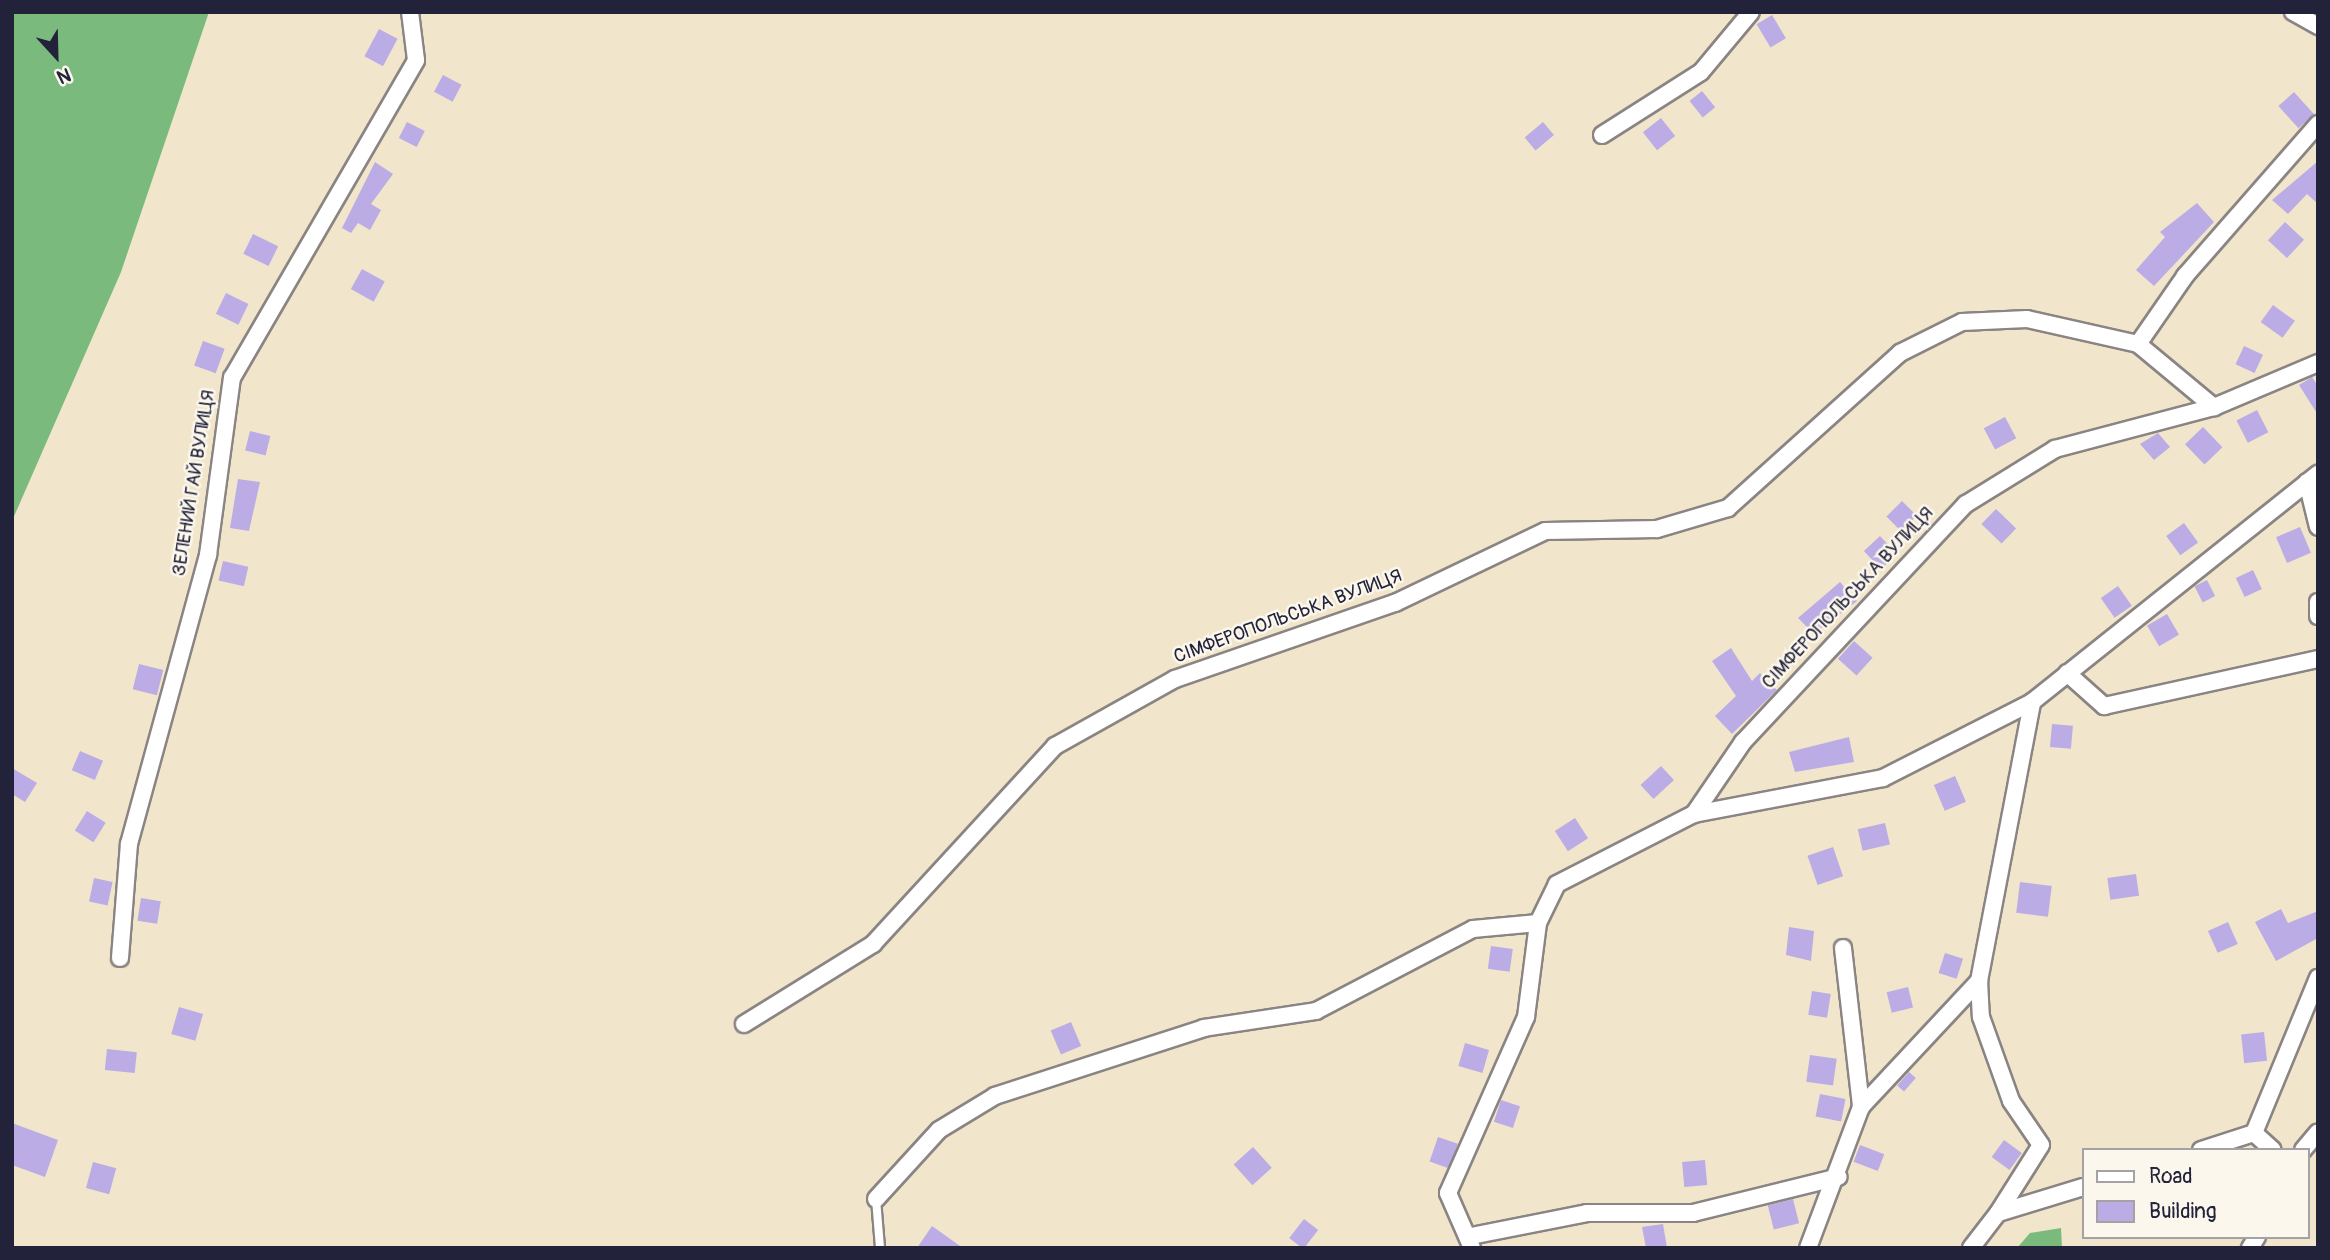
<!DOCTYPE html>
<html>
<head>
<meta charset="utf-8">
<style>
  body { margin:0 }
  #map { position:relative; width:2330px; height:1260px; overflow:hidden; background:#f1e6cb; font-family:Pangolin,sans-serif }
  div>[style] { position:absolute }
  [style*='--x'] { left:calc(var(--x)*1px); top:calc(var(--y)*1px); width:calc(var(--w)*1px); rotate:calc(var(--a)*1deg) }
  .forest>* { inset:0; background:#7abb7d }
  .building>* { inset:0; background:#bbace5; transform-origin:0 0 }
  .roads { filter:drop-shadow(2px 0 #8a8483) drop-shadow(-2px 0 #8a8483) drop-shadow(0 2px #8a8483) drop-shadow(0 -2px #8a8483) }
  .service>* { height:8px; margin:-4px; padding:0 4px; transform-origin:4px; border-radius:4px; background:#fff }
  .minor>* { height:16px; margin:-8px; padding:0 8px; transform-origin:8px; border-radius:8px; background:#fff }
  span { translate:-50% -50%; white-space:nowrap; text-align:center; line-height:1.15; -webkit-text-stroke:5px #fbf7ec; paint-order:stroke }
  .street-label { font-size:19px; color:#22223b }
  .frame { position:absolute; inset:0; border:14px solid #22223b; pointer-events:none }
  .legend { position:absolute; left:2082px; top:1148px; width:228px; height:91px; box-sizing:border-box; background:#fbf7ec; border:2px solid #a4a2a5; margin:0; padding:9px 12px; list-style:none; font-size:21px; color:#22223b }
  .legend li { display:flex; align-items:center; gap:14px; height:35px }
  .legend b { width:35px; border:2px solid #a4a2a5 }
  .north { position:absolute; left:21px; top:21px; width:70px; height:70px; -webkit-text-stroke:5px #fbf7ec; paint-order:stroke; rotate:158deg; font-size:19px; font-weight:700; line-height:28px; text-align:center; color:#22223b }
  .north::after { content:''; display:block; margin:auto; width:24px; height:32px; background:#22223b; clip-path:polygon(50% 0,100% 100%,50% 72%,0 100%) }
</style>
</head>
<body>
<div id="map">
  <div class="forest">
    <i style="clip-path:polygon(12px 12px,209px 12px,121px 272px,12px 521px)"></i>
    <i style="clip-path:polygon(2061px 1228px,2062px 1248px,2017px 1248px,2030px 1233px)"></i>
  </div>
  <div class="building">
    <i style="left:1772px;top:15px;width:27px;height:18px;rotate:59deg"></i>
    <i style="left:379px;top:29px;width:21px;height:31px;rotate:28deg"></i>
    <i style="left:443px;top:75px;width:21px;height:19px;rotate:28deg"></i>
    <i style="left:1702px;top:91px;width:21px;height:16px;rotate:51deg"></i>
    <i style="left:2294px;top:92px;width:30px;height:21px;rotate:48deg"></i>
    <i style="left:1661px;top:118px;width:23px;height:23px;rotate:52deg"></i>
    <i style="left:407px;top:122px;width:20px;height:18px;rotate:27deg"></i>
    <i style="left:1543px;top:122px;width:17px;height:24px;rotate:50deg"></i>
    <i style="clip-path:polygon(2318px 161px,2318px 204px,2307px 194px,2288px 214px,2272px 200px)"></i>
    <i style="clip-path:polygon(375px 162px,393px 174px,371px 204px,381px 210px,370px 230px,358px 223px,351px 233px,342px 228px)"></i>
    <i style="clip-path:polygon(2197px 203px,2214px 222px,2154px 286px,2136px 270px,2165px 237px,2160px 232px)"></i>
    <i style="left:2285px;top:222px;width:26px;height:25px;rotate:43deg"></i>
    <i style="left:253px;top:234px;width:28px;height:22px;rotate:26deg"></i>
    <i style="left:362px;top:269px;width:26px;height:23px;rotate:29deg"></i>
    <i style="left:226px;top:293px;width:25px;height:23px;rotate:26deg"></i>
    <i style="left:2273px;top:305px;width:27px;height:21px;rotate:36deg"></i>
    <i style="left:203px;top:341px;width:23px;height:26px;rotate:20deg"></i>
    <i style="left:2244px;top:346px;width:21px;height:20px;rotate:25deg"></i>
    <i style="clip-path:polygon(2312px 377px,2318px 386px,2318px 415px,2299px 385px)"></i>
    <i style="left:2257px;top:410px;width:25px;height:23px;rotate:63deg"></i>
    <i style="left:2005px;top:417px;width:24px;height:24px;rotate:62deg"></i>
    <i style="left:2203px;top:427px;width:28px;height:25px;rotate:46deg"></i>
    <i style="left:250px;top:431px;width:21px;height:20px;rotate:14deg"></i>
    <i style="clip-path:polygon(2158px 433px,2170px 447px,2154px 460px,2140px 444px)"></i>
    <i style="clip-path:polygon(238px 479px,260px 482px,249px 531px,230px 528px)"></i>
    <i style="left:1902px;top:501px;width:21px;height:22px;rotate:45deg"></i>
    <i style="left:1996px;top:509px;width:28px;height:21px;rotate:44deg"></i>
    <i style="left:2184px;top:523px;width:24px;height:22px;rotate:54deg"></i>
    <i style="left:2300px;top:527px;width:28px;height:26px;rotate:67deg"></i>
    <i style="left:1880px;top:536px;width:25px;height:22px;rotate:47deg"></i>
    <i style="left:223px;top:561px;width:26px;height:20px;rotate:13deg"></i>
    <i style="left:2253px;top:570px;width:21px;height:19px;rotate:65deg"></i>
    <i style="left:2207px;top:580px;width:18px;height:14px;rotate:63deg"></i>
    <i style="clip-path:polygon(1840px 582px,1857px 601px,1814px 634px,1798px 618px)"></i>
    <i style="left:2118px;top:586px;width:24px;height:21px;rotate:55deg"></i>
    <i style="left:2167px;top:614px;width:24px;height:23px;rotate:60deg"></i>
    <i style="left:1854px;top:641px;width:25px;height:24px;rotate:42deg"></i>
    <i style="clip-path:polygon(1731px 648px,1752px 681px,1760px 673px,1777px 690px,1732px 734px,1715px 716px,1736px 696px,1712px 661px)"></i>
    <i style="left:139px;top:664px;width:25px;height:26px;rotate:14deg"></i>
    <i style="left:2052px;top:724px;width:21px;height:23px;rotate:5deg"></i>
    <i style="clip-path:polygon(1849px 737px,1854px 762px,1795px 772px,1789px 752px)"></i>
    <i style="left:80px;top:751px;width:25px;height:21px;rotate:23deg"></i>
    <i style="left:1661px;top:766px;width:19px;height:28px;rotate:47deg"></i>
    <i style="clip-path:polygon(12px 768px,37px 783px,25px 802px,12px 794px)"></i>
    <i style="left:1955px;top:776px;width:28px;height:23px;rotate:67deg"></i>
    <i style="left:87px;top:811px;width:22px;height:23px;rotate:32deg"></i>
    <i style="left:1575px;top:818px;width:24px;height:24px;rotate:57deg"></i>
    <i style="left:1885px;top:823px;width:22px;height:28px;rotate:77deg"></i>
    <i style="left:1833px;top:847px;width:31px;height:27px;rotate:71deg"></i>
    <i style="left:2136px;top:874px;width:22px;height:29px;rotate:82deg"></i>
    <i style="left:94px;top:878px;width:19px;height:24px;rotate:12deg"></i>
    <i style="left:2020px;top:882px;width:32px;height:31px;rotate:7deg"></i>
    <i style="left:141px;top:898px;width:20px;height:23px;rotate:9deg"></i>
    <i style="clip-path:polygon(2281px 909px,2288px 923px,2318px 911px,2318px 938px,2276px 961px,2255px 922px)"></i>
    <i style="left:2228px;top:922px;width:24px;height:22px;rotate:66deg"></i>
    <i style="clip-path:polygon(1789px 927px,1814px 931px,1811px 961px,1786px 955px)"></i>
    <i style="left:1491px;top:946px;width:22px;height:23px;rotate:8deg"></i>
    <i style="left:1945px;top:953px;width:19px;height:21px;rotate:18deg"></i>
    <i style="left:1908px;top:987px;width:21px;height:22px;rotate:76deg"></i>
    <i style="left:1812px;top:991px;width:19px;height:24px;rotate:9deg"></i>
    <i style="left:179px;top:1007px;width:25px;height:28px;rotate:16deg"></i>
    <i style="left:1071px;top:1022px;width:26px;height:22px;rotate:67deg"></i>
    <i style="left:2264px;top:1032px;width:29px;height:23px;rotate:84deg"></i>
    <i style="left:1465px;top:1043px;width:25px;height:24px;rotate:16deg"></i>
    <i style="left:107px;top:1049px;width:30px;height:21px;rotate:6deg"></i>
    <i style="left:1810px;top:1055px;width:27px;height:27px;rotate:8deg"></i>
    <i style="left:1909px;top:1072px;width:9px;height:18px;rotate:41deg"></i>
    <i style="left:1820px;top:1094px;width:26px;height:23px;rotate:11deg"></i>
    <i style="left:1501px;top:1100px;width:20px;height:23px;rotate:18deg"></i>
    <i style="clip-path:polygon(12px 1123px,58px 1140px,45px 1177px,12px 1165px)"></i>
    <i style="left:1438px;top:1137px;width:21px;height:26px;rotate:19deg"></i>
    <i style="left:2004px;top:1140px;width:22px;height:21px;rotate:36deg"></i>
    <i style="left:1860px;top:1145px;width:26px;height:18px;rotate:21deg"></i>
    <i style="left:1253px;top:1147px;width:28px;height:26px;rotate:48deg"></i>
    <i style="left:1705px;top:1160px;width:25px;height:23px;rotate:85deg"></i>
    <i style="left:93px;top:1162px;width:24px;height:27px;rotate:15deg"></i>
    <i style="left:1793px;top:1199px;width:25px;height:26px;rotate:76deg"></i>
    <i style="left:1304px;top:1219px;width:18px;height:24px;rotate:38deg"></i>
    <i style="clip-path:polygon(1663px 1224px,1667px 1248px,1646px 1248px,1642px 1227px)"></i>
    <i style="clip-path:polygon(932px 1226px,963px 1248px,917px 1248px)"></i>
  </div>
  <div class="roads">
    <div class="service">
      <i style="--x:876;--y:1199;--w:49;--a:85.3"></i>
    </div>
    <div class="minor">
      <i style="--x:2293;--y:12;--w:29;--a:29"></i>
      <i style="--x:1602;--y:135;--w:117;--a:-32.5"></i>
      <i style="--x:1701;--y:72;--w:78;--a:-50.2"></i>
      <i style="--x:2138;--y:344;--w:83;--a:-55.3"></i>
      <i style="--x:2185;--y:276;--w:202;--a:-48.8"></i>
      <i style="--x:2307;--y:482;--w:46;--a:76.3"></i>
      <i style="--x:2318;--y:602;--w:14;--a:90"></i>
      <i style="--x:2067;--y:673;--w:50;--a:41.7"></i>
      <i style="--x:2104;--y:706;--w:219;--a:-12.4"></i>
      <i style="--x:1694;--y:814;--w:192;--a:-10.8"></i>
      <i style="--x:1883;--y:778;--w:167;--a:-27"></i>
      <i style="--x:2032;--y:702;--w:366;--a:-38.6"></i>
      <i style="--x:1843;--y:948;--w:160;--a:83.5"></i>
      <i style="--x:120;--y:958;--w:114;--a:-85.5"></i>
      <i style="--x:129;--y:844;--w:300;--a:-74.7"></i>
      <i style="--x:208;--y:555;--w:179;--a:-82.3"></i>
      <i style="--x:232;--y:378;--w:367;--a:-59.9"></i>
      <i style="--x:416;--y:60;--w:48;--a:-97.1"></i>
      <i style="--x:1979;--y:981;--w:36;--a:87"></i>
      <i style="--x:1981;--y:1017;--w:89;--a:70.3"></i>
      <i style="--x:2011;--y:1101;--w:53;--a:55.7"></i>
      <i style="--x:2041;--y:1145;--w:80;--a:122.3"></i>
      <i style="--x:744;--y:1024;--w:152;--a:-31.8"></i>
      <i style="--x:873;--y:944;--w:269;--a:-47.4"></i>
      <i style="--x:1055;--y:746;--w:137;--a:-29.2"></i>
      <i style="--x:1175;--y:679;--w:233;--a:-19.1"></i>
      <i style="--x:1395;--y:603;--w:166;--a:-25.6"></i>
      <i style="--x:1545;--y:531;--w:112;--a:-1"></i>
      <i style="--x:1657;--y:529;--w:74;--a:-16.5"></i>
      <i style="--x:1728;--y:508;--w:232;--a:-42"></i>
      <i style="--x:1900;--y:353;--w:69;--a:-26.6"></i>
      <i style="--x:1962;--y:322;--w:65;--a:-2.6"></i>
      <i style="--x:2027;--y:319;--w:114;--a:12.7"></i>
      <i style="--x:2138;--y:344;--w:99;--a:39.7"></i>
      <i style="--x:2254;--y:1133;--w:168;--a:-67.6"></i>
      <i style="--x:2201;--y:1150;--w:56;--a:-17.8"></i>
      <i style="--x:2254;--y:1133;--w:25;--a:42"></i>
      <i style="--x:2303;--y:1150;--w:23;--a:-50"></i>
      <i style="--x:876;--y:1199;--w:93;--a:-47.6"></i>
      <i style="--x:939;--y:1130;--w:66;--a:-31.3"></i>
      <i style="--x:995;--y:1096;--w:220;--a:-18"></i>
      <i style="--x:1204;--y:1028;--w:113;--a:-8.6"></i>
      <i style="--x:1316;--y:1011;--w:177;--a:-27.6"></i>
      <i style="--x:1473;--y:929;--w:65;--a:-5.3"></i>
      <i style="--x:1471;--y:1236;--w:118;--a:-11.2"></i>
      <i style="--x:1587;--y:1213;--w:106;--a:0"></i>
      <i style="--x:1693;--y:1213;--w:150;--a:-13.9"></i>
      <i style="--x:1472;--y:1248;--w:60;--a:-113.6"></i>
      <i style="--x:1448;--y:1193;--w:193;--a:-66.1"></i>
      <i style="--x:1526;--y:1017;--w:95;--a:-82.7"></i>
      <i style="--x:1538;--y:923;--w:43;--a:-64"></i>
      <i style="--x:1557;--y:884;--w:154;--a:-27.1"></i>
      <i style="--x:1694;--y:814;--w:87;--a:-55.8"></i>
      <i style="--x:1743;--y:742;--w:326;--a:-46.9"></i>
      <i style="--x:1966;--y:504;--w:105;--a:-31.7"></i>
      <i style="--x:2055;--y:449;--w:164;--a:-14.8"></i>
      <i style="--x:2214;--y:407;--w:113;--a:-22.9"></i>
      <i style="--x:1808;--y:1248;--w:151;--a:-69.4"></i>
      <i style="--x:1861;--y:1107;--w:173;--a:-46.9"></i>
      <i style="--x:1979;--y:981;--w:284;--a:-79.2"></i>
      <i style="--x:1971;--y:1248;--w:44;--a:-52.4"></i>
      <i style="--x:1998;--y:1213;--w:89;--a:-17"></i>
      <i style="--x:2250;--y:1248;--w:13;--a:-58"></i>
    </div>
  </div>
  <div class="street-label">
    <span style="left:194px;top:483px;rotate:-81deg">ЗЕЛЕНИЙ ГАЙ ВУЛИЦЯ</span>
    <span style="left:1848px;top:598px;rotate:-47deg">СІМФЕРОПОЛЬСЬКА ВУЛИЦЯ</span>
    <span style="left:1288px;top:617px;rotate:-20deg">СІМФЕРОПОЛЬСЬКА ВУЛИЦЯ</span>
  </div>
  <div class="frame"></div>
  <ul class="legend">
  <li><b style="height:9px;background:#fff"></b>Road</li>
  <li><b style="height:19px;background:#bbace5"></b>Building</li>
  </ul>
  <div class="north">N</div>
</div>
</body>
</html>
